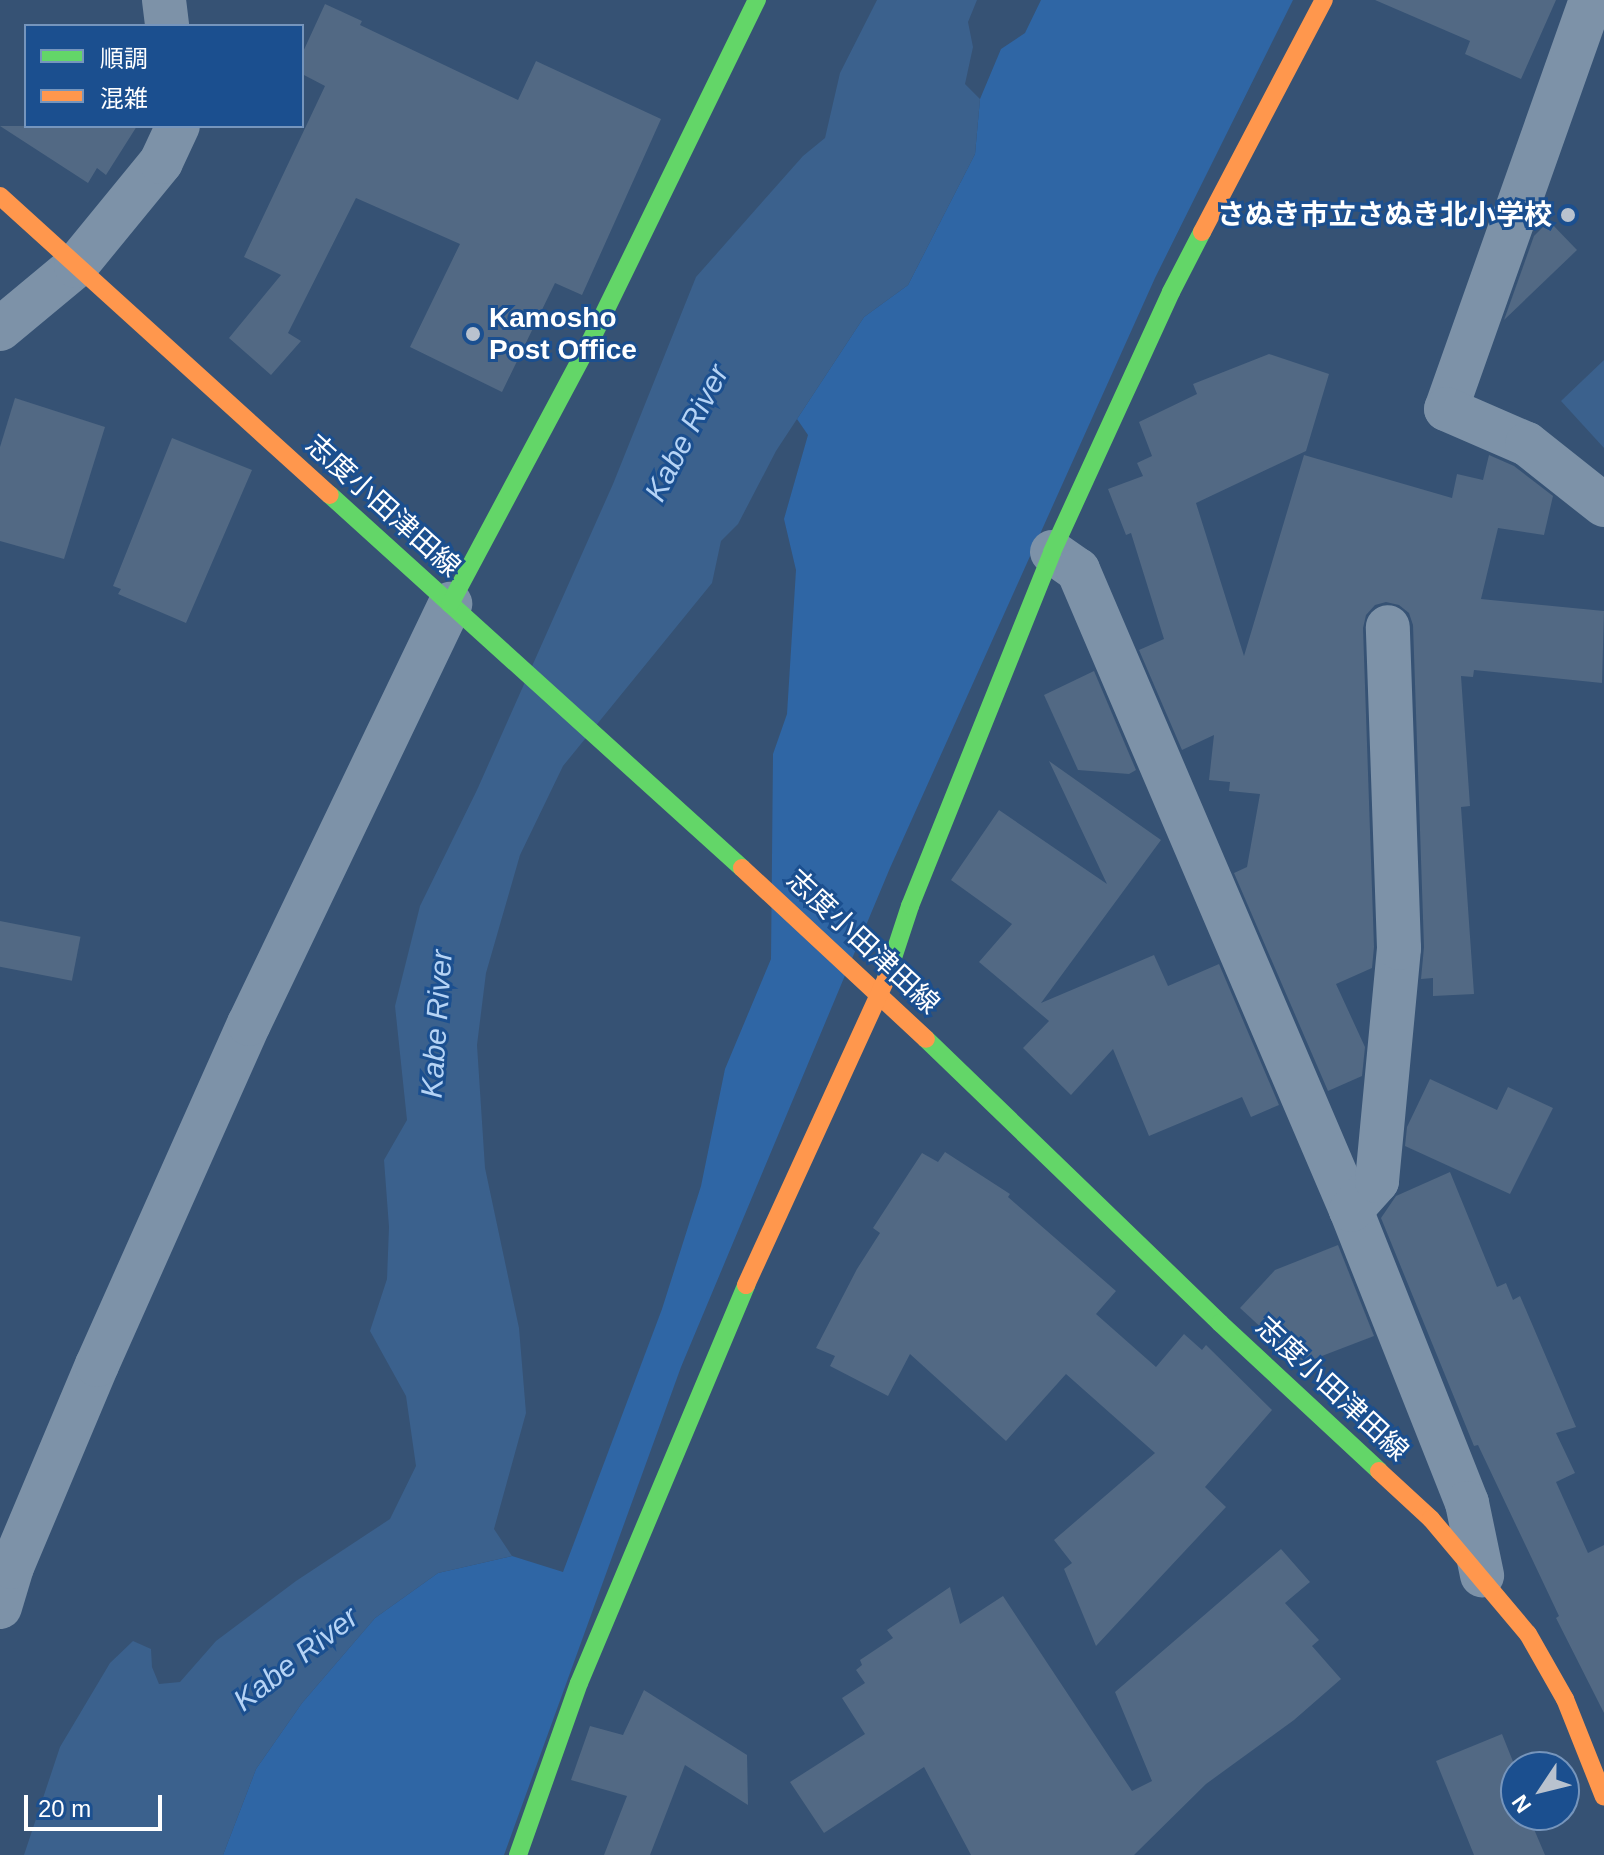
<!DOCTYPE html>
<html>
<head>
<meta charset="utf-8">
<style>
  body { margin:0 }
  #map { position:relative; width:1604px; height:1855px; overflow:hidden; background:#365274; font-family:Arial,"Noto Sans JP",sans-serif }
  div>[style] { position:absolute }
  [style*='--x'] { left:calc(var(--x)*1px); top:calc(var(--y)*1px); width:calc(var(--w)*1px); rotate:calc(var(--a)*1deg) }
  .green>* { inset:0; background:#2f66a5 }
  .water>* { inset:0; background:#3b618d }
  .building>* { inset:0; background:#526984; transform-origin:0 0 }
  .street>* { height:44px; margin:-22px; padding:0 22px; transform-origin:22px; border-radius:22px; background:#7d92a8 }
  .fast>* { height:18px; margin:-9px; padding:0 9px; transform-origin:9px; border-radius:9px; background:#63d668 }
  .slow>* { height:18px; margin:-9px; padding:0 9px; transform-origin:9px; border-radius:9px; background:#ff974d }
  .dots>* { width:22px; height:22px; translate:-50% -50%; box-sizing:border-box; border:4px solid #1b4f8f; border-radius:50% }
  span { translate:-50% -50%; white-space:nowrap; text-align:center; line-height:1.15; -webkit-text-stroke:6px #1b4f8f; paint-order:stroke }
  .poi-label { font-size:28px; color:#fff; font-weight:700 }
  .right { translate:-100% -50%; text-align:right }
  .left { translate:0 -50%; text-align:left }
  .street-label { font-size:28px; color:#fff }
  .water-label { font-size:30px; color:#b5d3f5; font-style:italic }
  .legend { position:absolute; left:24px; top:24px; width:280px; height:104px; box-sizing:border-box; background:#1b4f8f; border:2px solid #7695bc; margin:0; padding:10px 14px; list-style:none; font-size:24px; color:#fff }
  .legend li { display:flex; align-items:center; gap:16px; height:40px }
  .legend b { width:40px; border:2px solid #7695bc }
  .north { position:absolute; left:1500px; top:1751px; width:80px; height:80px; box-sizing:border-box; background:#1b4f8f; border:2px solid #7695bc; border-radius:50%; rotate:235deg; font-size:22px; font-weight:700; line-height:32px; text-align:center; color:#fff }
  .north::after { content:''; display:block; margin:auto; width:28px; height:36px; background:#b9c2ce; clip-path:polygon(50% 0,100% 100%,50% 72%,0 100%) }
  .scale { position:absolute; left:24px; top:1795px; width:138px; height:36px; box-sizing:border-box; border:4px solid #fff; border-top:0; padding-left:10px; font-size:24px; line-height:28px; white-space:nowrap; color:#fff; -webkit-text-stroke:6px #1b4f8f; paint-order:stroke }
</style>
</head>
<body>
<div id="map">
  <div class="green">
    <i style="clip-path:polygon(1041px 0,1293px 0,1155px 278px,890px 868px,681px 1367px,504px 1855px,223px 1855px,256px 1769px,302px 1703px,375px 1618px,438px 1573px,512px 1556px,563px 1572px,662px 1309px,701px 1186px,725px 1069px,771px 959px,773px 754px,787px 714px,796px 570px,784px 519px,808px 435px,797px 419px,864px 317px,908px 285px,975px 154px,980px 99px,1001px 49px,1025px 33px)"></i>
  </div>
  <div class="water">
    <i style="clip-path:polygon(877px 0,977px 0,968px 22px,973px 47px,965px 84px,980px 99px,975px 154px,908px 285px,864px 317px,776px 451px,738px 524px,721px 541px,712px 583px,563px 766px,520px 855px,486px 973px,477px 1045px,485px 1168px,519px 1328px,526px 1413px,494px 1529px,512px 1556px,438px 1573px,375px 1618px,302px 1703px,256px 1769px,223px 1855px,24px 1855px,60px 1747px,110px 1663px,133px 1641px,151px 1649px,152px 1667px,159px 1684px,180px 1682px,216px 1641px,296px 1581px,390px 1519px,416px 1466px,406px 1396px,370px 1331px,387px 1279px,389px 1227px,384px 1160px,407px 1120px,395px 1006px,420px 906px,477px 790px,613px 484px,696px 277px,803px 156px,825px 138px,840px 73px)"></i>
    <i style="clip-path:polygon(1604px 360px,1604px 448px,1561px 401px)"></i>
  </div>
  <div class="building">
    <i style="clip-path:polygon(1375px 0,1556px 0,1521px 79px,1465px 54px,1470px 41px)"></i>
    <i style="clip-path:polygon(325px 4px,362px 21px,360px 25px,518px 100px,536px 61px,661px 119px,582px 295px,555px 283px,502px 392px,410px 347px,460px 244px,356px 198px,288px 333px,301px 341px,271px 375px,229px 338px,281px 275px,244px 257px,325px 86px,302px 74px,302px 54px)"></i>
    <i style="clip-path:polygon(0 126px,137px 126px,106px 175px,97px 168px,88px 183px)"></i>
    <i style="clip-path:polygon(1549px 221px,1577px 250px,1504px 320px,1534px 236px)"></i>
    <i style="clip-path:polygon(1269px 354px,1329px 374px,1306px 451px,1196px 503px,1244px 656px,1304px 455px,1452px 498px,1457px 474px,1483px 480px,1489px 455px,1514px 466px,1553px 496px,1544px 535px,1498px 528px,1481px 599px,1604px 611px,1602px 683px,1474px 670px,1473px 677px,1461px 676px,1470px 806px,1461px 807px,1474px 994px,1433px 996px,1433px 978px,1421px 979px,1424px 947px,1413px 625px,1409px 613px,1399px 605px,1386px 602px,1375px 605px,1366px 615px,1363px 628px,1374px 947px,1372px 968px,1336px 984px,1365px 1047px,1362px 1076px,1328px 1091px,1234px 873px,1247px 867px,1260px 794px,1229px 791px,1230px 782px,1209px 780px,1214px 735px,1182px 750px,1139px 650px,1164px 639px,1131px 533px,1126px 535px,1108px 489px,1143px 476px,1137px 463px,1152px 456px,1139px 422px,1197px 394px,1193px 384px)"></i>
    <i style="clip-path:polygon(15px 398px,105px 427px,64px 559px,0 541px,0 447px)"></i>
    <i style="clip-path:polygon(172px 438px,252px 470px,186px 623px,118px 594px,121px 589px,113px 586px)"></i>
    <i style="clip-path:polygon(1094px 671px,1136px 770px,1129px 774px,1078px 770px,1044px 695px)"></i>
    <i style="clip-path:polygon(1049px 761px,1161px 840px,1041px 1003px,1154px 955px,1168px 986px,1219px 964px,1279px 1105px,1251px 1117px,1242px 1097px,1149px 1136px,1113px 1049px,1071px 1095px,1023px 1048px,1049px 1021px,979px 962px,1012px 924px,951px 880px,999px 810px,1107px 884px)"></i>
    <i style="left:0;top:921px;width:82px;height:45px;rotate:11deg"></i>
    <i style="clip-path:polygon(1430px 1079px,1497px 1110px,1508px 1087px,1553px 1108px,1510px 1194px,1405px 1146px,1407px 1127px)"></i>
    <i style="clip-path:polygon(945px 1152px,1010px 1194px,1008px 1197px,1116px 1291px,1096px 1314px,1156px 1367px,1184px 1334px,1202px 1350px,1206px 1345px,1272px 1410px,1205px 1487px,1226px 1507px,1096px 1646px,1064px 1569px,1072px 1563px,1054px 1540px,1155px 1453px,1066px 1374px,1006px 1441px,910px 1354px,888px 1396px,830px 1366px,835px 1356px,816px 1348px,857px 1269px,880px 1233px,873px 1228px,922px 1153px,938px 1162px)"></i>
    <i style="clip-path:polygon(1450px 1172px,1497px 1287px,1506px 1283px,1513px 1300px,1520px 1296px,1576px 1427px,1556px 1433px,1575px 1473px,1556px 1482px,1588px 1553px,1604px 1545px,1604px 1713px,1556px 1618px,1559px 1616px,1478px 1445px,1474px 1446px,1381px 1218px,1396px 1196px)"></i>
    <i style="clip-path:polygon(1338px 1245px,1374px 1336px,1301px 1364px,1240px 1308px,1275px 1270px)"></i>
    <i style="clip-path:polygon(1281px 1549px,1310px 1582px,1285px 1603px,1319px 1640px,1312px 1646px,1341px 1679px,1294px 1720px,1206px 1784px,1134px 1855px,971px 1855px,924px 1767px,824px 1833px,790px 1782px,865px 1734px,842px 1698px,865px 1683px,856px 1670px,862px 1665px,860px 1660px,893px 1638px,887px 1630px,950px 1587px,960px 1624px,1003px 1596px,1132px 1791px,1152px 1781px,1115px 1692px)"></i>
    <i style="clip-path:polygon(644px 1690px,747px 1755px,748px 1805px,685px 1765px,650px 1855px,604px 1855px,627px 1796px,571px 1780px,590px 1726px,623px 1735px)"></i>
    <i style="clip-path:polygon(1502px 1734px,1516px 1769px,1516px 1815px,1528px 1815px,1545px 1855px,1474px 1855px,1436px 1761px)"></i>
  </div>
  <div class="street">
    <i style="--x:164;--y:0;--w:26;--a:83"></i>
    <i style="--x:1591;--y:0;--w:434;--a:109.5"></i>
    <i style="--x:1446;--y:409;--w:88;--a:23.4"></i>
    <i style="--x:1527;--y:444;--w:98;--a:38.4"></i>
    <i style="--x:0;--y:329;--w:99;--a:-39.7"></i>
    <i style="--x:76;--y:266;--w:134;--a:-50.7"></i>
    <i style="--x:161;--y:162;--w:40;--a:-65"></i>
    <i style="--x:1052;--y:552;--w:32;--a:35"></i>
    <i style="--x:1078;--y:570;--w:696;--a:66.9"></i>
    <i style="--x:1351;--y:1210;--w:315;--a:68.4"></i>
    <i style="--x:1467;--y:1503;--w:74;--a:78.2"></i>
    <i style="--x:1351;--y:1210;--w:39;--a:-48"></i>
    <i style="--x:1377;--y:1181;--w:234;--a:-84.6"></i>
    <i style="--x:1399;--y:948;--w:321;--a:-92"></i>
    <i style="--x:0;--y:1607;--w:42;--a:-73.3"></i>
    <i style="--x:12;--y:1567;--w:219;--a:-67.2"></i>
    <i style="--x:97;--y:1365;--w:373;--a:-66"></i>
    <i style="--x:249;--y:1024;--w:466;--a:-64.4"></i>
  </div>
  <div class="fast">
    <i style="--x:330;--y:495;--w:556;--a:42.16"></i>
    <i style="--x:450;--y:604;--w:297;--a:-61.9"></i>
    <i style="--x:590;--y:342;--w:381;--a:-64"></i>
    <i style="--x:886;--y:979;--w:77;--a:-71.8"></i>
    <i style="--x:910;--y:906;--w:381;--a:-68.1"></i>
    <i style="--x:1052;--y:552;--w:286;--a:-65.4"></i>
    <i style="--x:1171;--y:292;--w:68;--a:-62.7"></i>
    <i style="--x:926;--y:1039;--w:409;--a:44"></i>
    <i style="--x:1220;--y:1323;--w:217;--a:42.9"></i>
    <i style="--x:518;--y:1855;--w:182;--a:-70.5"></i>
    <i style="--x:579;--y:1683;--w:432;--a:-67.2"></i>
  </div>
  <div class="slow">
    <i style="--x:0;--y:196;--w:445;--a:42.2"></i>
    <i style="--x:1202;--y:232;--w:262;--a:-62.3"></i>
    <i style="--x:742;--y:868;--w:251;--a:42.9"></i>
    <i style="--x:746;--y:1285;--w:337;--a:-65.4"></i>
    <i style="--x:1379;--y:1471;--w:71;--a:42.7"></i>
    <i style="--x:1431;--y:1519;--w:150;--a:49.9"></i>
    <i style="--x:1528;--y:1634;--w:75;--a:60.4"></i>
    <i style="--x:1565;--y:1699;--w:105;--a:68.3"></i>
  </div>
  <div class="dots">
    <i style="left:1568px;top:215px;background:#b9c2ce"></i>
    <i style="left:473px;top:334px;background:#b9c2ce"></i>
  </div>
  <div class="poi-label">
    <span class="right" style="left:1552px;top:215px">さぬき市立さぬき北小学校</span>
    <span class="left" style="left:489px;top:334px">Kamosho<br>Post Office</span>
  </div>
  <div class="street-label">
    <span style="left:383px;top:506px;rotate:42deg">志度小田津田線</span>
    <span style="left:863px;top:942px;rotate:43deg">志度小田津田線</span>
    <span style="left:1332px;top:1389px;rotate:43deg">志度小田津田線</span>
  </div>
  <div class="water-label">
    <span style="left:687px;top:433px;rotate:-63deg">Kabe River</span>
    <span style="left:437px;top:1024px;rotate:-86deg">Kabe River</span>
    <span style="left:296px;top:1659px;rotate:-38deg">Kabe River</span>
  </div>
  <ul class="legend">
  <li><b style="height:10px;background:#63d668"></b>順調</li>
  <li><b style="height:10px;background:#ff974d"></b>混雑</li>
  </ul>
  <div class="north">N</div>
  <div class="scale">20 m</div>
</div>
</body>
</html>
